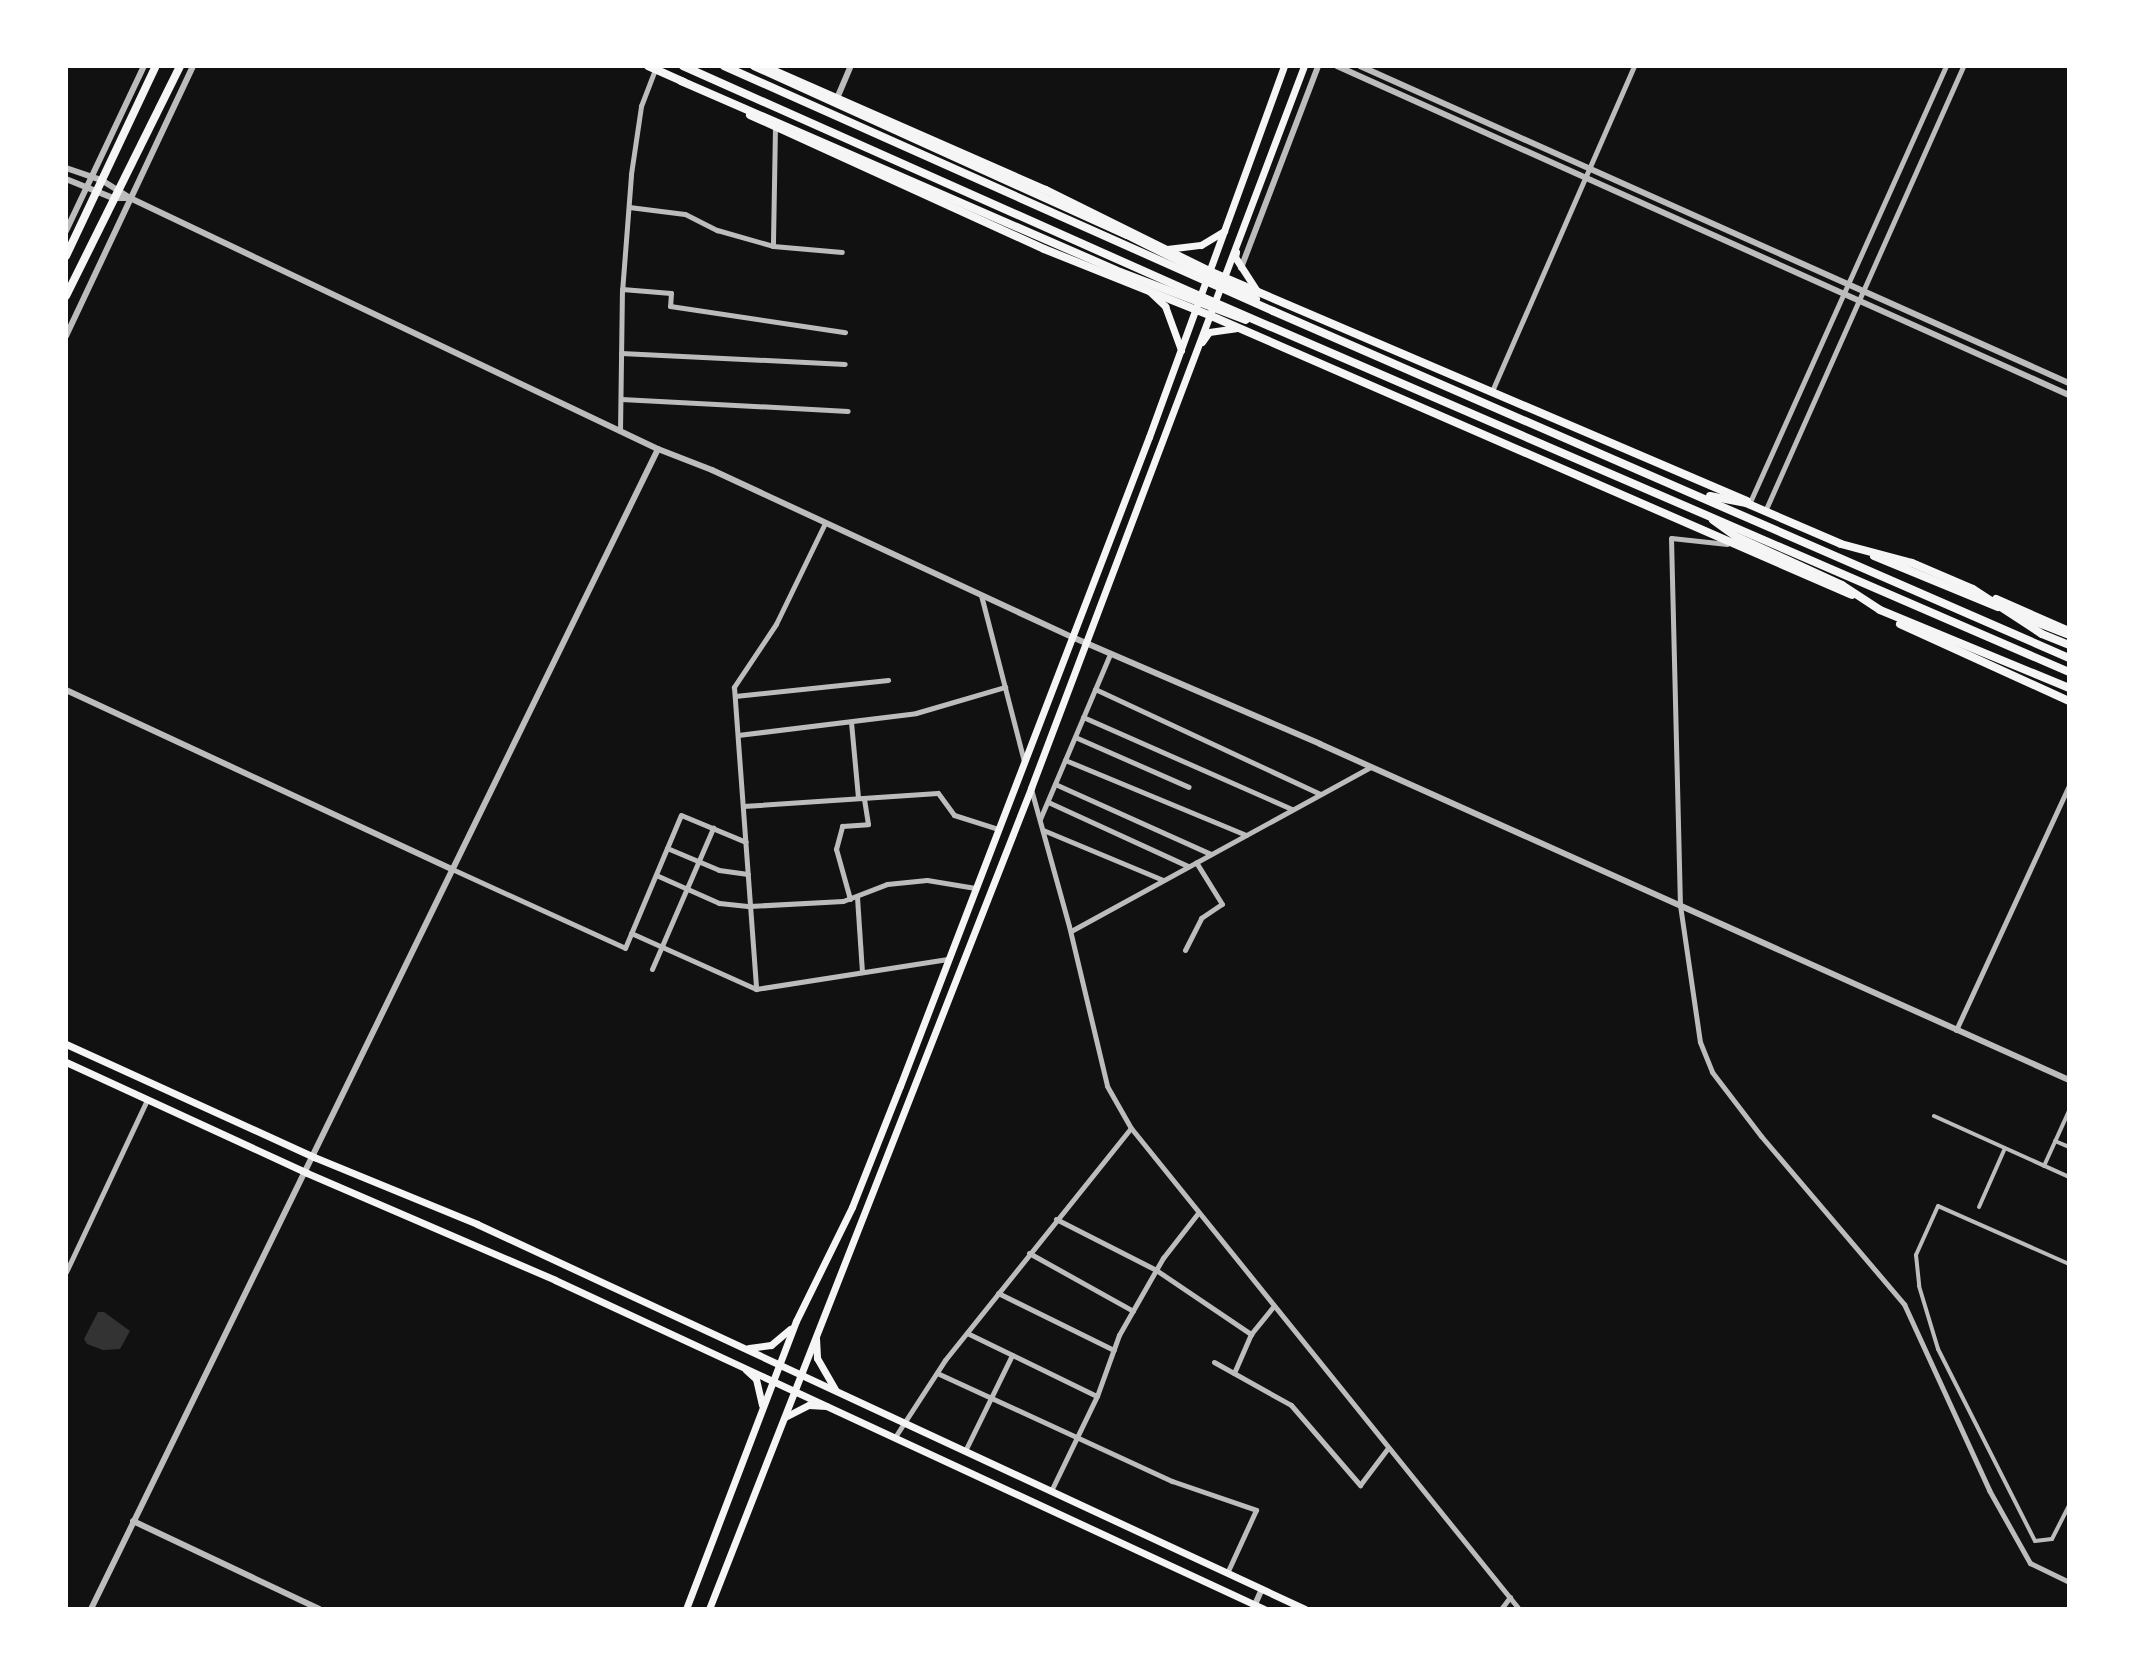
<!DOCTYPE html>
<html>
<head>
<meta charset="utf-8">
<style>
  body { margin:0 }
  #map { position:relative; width:2135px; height:1675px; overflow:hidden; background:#111; font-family:Inter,sans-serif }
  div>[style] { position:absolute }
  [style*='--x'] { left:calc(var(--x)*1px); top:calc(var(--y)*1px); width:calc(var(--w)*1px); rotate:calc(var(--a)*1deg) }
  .water>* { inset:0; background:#333 }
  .pedestrian>* { height:4px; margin:-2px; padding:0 2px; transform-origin:2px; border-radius:2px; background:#bcbcbc }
  .minor>* { height:5px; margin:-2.5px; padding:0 2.5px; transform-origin:2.5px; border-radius:2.5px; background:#bcbcbc }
  .tertiary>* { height:6px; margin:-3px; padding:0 3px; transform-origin:3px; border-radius:3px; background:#bcbcbc }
  .secondary>* { height:7px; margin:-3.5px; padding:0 3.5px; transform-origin:3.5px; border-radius:3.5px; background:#f5f5f5 }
  .primary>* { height:8px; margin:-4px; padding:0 4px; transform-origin:4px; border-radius:4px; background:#f5f5f5 }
  .trunk>* { height:8px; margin:-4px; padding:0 4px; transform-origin:4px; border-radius:4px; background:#f5f5f5 }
  span { translate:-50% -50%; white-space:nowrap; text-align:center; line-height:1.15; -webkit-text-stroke:8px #fff; paint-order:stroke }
  .frame { position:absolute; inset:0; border:68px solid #fff; pointer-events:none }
</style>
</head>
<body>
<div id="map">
  <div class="water">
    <i style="clip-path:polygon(98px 1312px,104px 1312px,130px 1331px,120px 1349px,103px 1350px,87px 1344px,84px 1339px)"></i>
  </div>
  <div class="pedestrian">
    <i style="--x:1934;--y:1116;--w:148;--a:24.3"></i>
    <i style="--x:2055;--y:1141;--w:15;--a:23"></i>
    <i style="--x:2044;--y:1166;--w:60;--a:-65.6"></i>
    <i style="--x:1979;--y:1207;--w:64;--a:-66.2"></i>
    <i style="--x:2069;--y:1264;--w:143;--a:-156.1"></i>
    <i style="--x:1938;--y:1206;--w:54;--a:114.2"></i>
    <i style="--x:1916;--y:1255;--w:31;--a:84"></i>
    <i style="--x:1919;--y:1286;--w:66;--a:73.2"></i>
    <i style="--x:1938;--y:1349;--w:215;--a:63.2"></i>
    <i style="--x:2035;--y:1541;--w:17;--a:-7"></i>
    <i style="--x:2052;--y:1539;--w:37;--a:-63"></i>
  </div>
  <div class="minor">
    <i style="--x:775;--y:127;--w:119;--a:91"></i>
    <i style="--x:773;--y:246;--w:69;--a:5"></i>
    <i style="--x:629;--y:207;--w:56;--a:7.1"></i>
    <i style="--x:685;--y:214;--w:36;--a:27"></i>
    <i style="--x:717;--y:230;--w:58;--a:15.9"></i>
    <i style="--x:622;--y:289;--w:49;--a:4.7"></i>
    <i style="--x:671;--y:293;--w:13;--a:94"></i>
    <i style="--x:670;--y:306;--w:177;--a:8.5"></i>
    <i style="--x:621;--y:353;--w:224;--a:2.8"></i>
    <i style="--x:1492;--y:391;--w:355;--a:-66.4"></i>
    <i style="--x:621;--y:399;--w:227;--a:3"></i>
    <i style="--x:620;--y:431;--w:139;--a:-89.2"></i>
    <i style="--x:622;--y:292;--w:118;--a:-85.6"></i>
    <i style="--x:631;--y:174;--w:69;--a:-81.6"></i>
    <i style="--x:641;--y:106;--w:40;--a:-69"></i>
    <i style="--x:1750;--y:502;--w:478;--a:-65.8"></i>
    <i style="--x:1766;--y:509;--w:485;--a:-66"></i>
    <i style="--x:825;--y:523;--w:112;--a:115.9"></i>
    <i style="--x:776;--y:624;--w:76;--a:123.7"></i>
    <i style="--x:734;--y:687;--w:303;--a:85.8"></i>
    <i style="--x:756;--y:989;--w:194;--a:-8.9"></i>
    <i style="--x:1727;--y:544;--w:56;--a:-173.9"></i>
    <i style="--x:1671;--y:538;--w:367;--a:88.6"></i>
    <i style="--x:1680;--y:905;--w:138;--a:81.7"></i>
    <i style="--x:1700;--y:1042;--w:32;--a:68"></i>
    <i style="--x:1712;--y:1072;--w:81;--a:52.6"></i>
    <i style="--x:1761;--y:1136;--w:221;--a:49.6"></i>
    <i style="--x:1904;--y:1304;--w:205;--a:65.4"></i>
    <i style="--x:1989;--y:1490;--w:84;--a:60.7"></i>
    <i style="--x:2030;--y:1563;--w:43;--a:26"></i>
    <i style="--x:981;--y:595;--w:171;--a:75.5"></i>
    <i style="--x:1095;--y:689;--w:248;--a:25"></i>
    <i style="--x:735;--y:696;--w:154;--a:-6"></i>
    <i style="--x:1083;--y:717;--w:228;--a:23.8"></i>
    <i style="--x:851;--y:722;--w:76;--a:84.7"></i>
    <i style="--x:738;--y:735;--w:179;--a:-7"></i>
    <i style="--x:916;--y:713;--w:93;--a:-16.3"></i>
    <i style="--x:1075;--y:737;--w:124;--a:23.7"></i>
    <i style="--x:1065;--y:760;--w:196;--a:22.5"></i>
    <i style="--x:1055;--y:784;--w:171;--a:24.2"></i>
    <i style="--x:1031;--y:789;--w:142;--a:74.5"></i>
    <i style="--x:1069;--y:926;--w:164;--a:76.6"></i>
    <i style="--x:1107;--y:1086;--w:48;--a:60.3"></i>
    <i style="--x:1131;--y:1128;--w:618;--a:51.11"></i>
    <i style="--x:1048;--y:802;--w:154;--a:24.6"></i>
    <i style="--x:743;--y:806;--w:195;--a:-3.8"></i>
    <i style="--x:938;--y:793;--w:27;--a:54"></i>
    <i style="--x:954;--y:815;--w:46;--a:17.7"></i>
    <i style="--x:1040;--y:819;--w:179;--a:-67"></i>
    <i style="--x:1043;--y:830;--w:130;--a:22.6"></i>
    <i style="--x:667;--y:848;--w:56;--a:22.9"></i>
    <i style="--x:719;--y:870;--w:29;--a:8"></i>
    <i style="--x:452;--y:869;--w:190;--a:24.5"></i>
    <i style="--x:625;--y:948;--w:144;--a:-67.2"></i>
    <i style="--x:681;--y:815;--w:70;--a:22.6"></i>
    <i style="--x:656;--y:875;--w:69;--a:24"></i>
    <i style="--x:719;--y:903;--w:31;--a:6"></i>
    <i style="--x:750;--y:906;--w:93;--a:-3.1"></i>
    <i style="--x:843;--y:901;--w:47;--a:-21.1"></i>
    <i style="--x:887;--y:884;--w:40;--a:-5.7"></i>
    <i style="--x:927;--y:880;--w:49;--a:9.5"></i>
    <i style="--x:857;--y:897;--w:75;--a:86.2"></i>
    <i style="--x:850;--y:899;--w:52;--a:-105.6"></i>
    <i style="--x:836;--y:849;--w:24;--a:-75"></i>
    <i style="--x:842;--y:826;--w:26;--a:-4"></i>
    <i style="--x:868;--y:824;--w:26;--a:-99"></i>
    <i style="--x:1071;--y:931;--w:342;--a:-28.7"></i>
    <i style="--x:631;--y:933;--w:137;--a:24.1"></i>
    <i style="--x:1185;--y:950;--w:36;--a:-63"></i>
    <i style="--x:1201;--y:918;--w:25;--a:-34"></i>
    <i style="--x:1222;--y:904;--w:49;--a:-121.8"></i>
    <i style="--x:652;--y:969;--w:154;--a:-66.6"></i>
    <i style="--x:1956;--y:1030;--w:269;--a:-65.2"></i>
    <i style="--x:1056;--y:1219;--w:112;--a:27"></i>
    <i style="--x:1156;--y:1270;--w:115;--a:34"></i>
    <i style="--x:1029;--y:1253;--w:119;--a:29.1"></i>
    <i style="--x:66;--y:1272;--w:190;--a:-64.8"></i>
    <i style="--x:998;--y:1293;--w:129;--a:26.2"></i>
    <i style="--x:967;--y:1333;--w:144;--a:25.9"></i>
    <i style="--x:1214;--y:1362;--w:88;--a:29.2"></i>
    <i style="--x:1291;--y:1405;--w:106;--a:49.2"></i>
    <i style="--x:1360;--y:1485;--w:46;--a:-52.9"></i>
    <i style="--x:937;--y:1373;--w:259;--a:24.7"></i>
    <i style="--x:1172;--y:1481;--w:89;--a:19"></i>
    <i style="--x:1256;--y:1510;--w:69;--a:114.7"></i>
    <i style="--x:1234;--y:1373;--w:43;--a:-66.4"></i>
    <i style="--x:1251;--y:1334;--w:36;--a:-51"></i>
    <i style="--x:895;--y:1437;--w:92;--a:-57"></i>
    <i style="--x:945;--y:1360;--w:297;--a:-51.3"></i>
    <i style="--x:965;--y:1451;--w:107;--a:-63.9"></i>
    <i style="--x:1051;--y:1491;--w:106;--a:-64.2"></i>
    <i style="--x:1097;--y:1396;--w:65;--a:-70.2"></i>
    <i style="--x:1119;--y:1335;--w:89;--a:-60.3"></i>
    <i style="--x:1163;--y:1258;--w:57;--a:-52.1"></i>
    <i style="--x:1501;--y:1609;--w:15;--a:-53"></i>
  </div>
  <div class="tertiary">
    <i style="--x:1337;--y:66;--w:803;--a:24.2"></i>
    <i style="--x:1360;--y:66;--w:777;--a:24.09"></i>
    <i style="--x:838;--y:96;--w:33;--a:-67"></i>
    <i style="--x:66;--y:168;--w:39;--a:19"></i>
    <i style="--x:103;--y:181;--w:32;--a:32"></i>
    <i style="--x:130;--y:198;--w:585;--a:25.43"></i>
    <i style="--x:658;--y:449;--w:58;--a:21.3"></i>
    <i style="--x:712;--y:470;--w:397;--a:24.9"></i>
    <i style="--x:1072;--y:637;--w:270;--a:23.3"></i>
    <i style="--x:1320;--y:744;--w:821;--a:24.16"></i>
    <i style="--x:66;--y:179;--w:51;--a:22"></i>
    <i style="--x:113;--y:198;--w:17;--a:0"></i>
    <i style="--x:66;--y:231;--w:183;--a:-64.7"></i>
    <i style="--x:1241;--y:268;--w:216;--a:-69.1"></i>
    <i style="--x:66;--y:336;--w:298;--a:-64.8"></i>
    <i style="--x:66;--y:690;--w:425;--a:24.9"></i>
    <i style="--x:133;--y:1521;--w:206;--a:25.3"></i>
    <i style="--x:91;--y:1609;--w:1291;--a:-63.95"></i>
    <i style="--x:1253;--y:1609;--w:22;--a:-66"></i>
  </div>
  <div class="secondary">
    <i style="--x:1167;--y:249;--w:34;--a:-7"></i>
    <i style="--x:1201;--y:245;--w:27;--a:-31"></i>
    <i style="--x:1236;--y:252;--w:5;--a:101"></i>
    <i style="--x:1235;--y:257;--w:40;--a:57.1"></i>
    <i style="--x:1150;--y:292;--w:21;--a:43"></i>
    <i style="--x:1165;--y:306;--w:47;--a:70"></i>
    <i style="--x:1202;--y:342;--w:12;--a:-55"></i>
    <i style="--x:1209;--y:332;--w:27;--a:-8"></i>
    <i style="--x:66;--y:1044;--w:273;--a:24.5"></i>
    <i style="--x:314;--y:1157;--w:176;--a:22.3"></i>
    <i style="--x:477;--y:1224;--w:913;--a:24.94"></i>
    <i style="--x:66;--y:1062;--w:265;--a:24.7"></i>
    <i style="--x:307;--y:1173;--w:270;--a:23.3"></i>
    <i style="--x:555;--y:1280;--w:782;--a:24.89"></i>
    <i style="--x:816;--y:1338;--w:20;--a:87"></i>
    <i style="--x:817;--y:1358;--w:36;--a:60"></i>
    <i style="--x:749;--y:1348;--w:22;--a:-8"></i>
    <i style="--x:771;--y:1345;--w:25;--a:-40"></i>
    <i style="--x:746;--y:1370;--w:13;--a:42"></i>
    <i style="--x:756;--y:1379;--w:27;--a:77"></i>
    <i style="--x:785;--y:1417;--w:27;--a:-27"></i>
    <i style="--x:809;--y:1405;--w:17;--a:3"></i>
    <i style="--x:686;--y:1609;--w:308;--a:-69.1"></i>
    <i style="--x:796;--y:1321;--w:127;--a:-63.8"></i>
    <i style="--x:852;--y:1207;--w:130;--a:-68.4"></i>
    <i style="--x:900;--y:1086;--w:695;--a:-69.01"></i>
    <i style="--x:1149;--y:437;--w:395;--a:-70"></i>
    <i style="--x:709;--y:1609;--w:882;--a:-68.58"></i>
    <i style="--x:1031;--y:788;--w:772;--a:-69.29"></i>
  </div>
  <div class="primary">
    <i style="--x:648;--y:66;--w:39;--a:24"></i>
    <i style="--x:763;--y:66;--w:309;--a:23.7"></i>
    <i style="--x:1046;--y:190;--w:182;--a:26.4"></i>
    <i style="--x:1209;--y:271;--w:585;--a:23.15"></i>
    <i style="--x:750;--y:115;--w:323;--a:24.5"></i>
    <i style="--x:1044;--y:249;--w:178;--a:21.8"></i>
    <i style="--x:1209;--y:315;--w:701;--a:23.53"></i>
    <i style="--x:1874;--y:556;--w:134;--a:22.4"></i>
    <i style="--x:2010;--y:612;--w:63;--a:21.3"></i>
  </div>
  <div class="trunk">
    <i style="--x:683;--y:66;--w:568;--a:23.99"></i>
    <i style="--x:1202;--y:297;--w:945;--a:23.39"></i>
    <i style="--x:724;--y:66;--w:601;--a:24.05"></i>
    <i style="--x:1273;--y:311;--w:868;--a:23.55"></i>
    <i style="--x:754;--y:66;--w:409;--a:24.4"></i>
    <i style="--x:1127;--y:235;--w:144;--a:26.4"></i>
    <i style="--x:681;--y:81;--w:473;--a:23.5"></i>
    <i style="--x:1115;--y:270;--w:140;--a:20.9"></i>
    <i style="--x:66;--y:256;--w:210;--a:-64.7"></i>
    <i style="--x:66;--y:296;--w:257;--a:-63.6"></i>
    <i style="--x:1710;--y:496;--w:37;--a:11"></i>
    <i style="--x:1746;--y:503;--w:103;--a:23.3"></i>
    <i style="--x:1841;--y:544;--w:73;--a:15"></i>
    <i style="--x:1912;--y:563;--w:66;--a:23.1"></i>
    <i style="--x:1973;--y:589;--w:82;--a:33.1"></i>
    <i style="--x:2042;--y:634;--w:29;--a:22"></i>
    <i style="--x:1713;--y:520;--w:27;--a:36"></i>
    <i style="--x:1735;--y:536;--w:118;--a:24.6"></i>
    <i style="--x:1842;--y:585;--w:45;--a:33.3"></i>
    <i style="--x:1880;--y:610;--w:204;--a:22.4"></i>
    <i style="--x:1996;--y:599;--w:80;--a:23.7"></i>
    <i style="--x:1900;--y:624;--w:186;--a:24.5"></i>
  </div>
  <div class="frame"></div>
</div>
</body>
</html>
